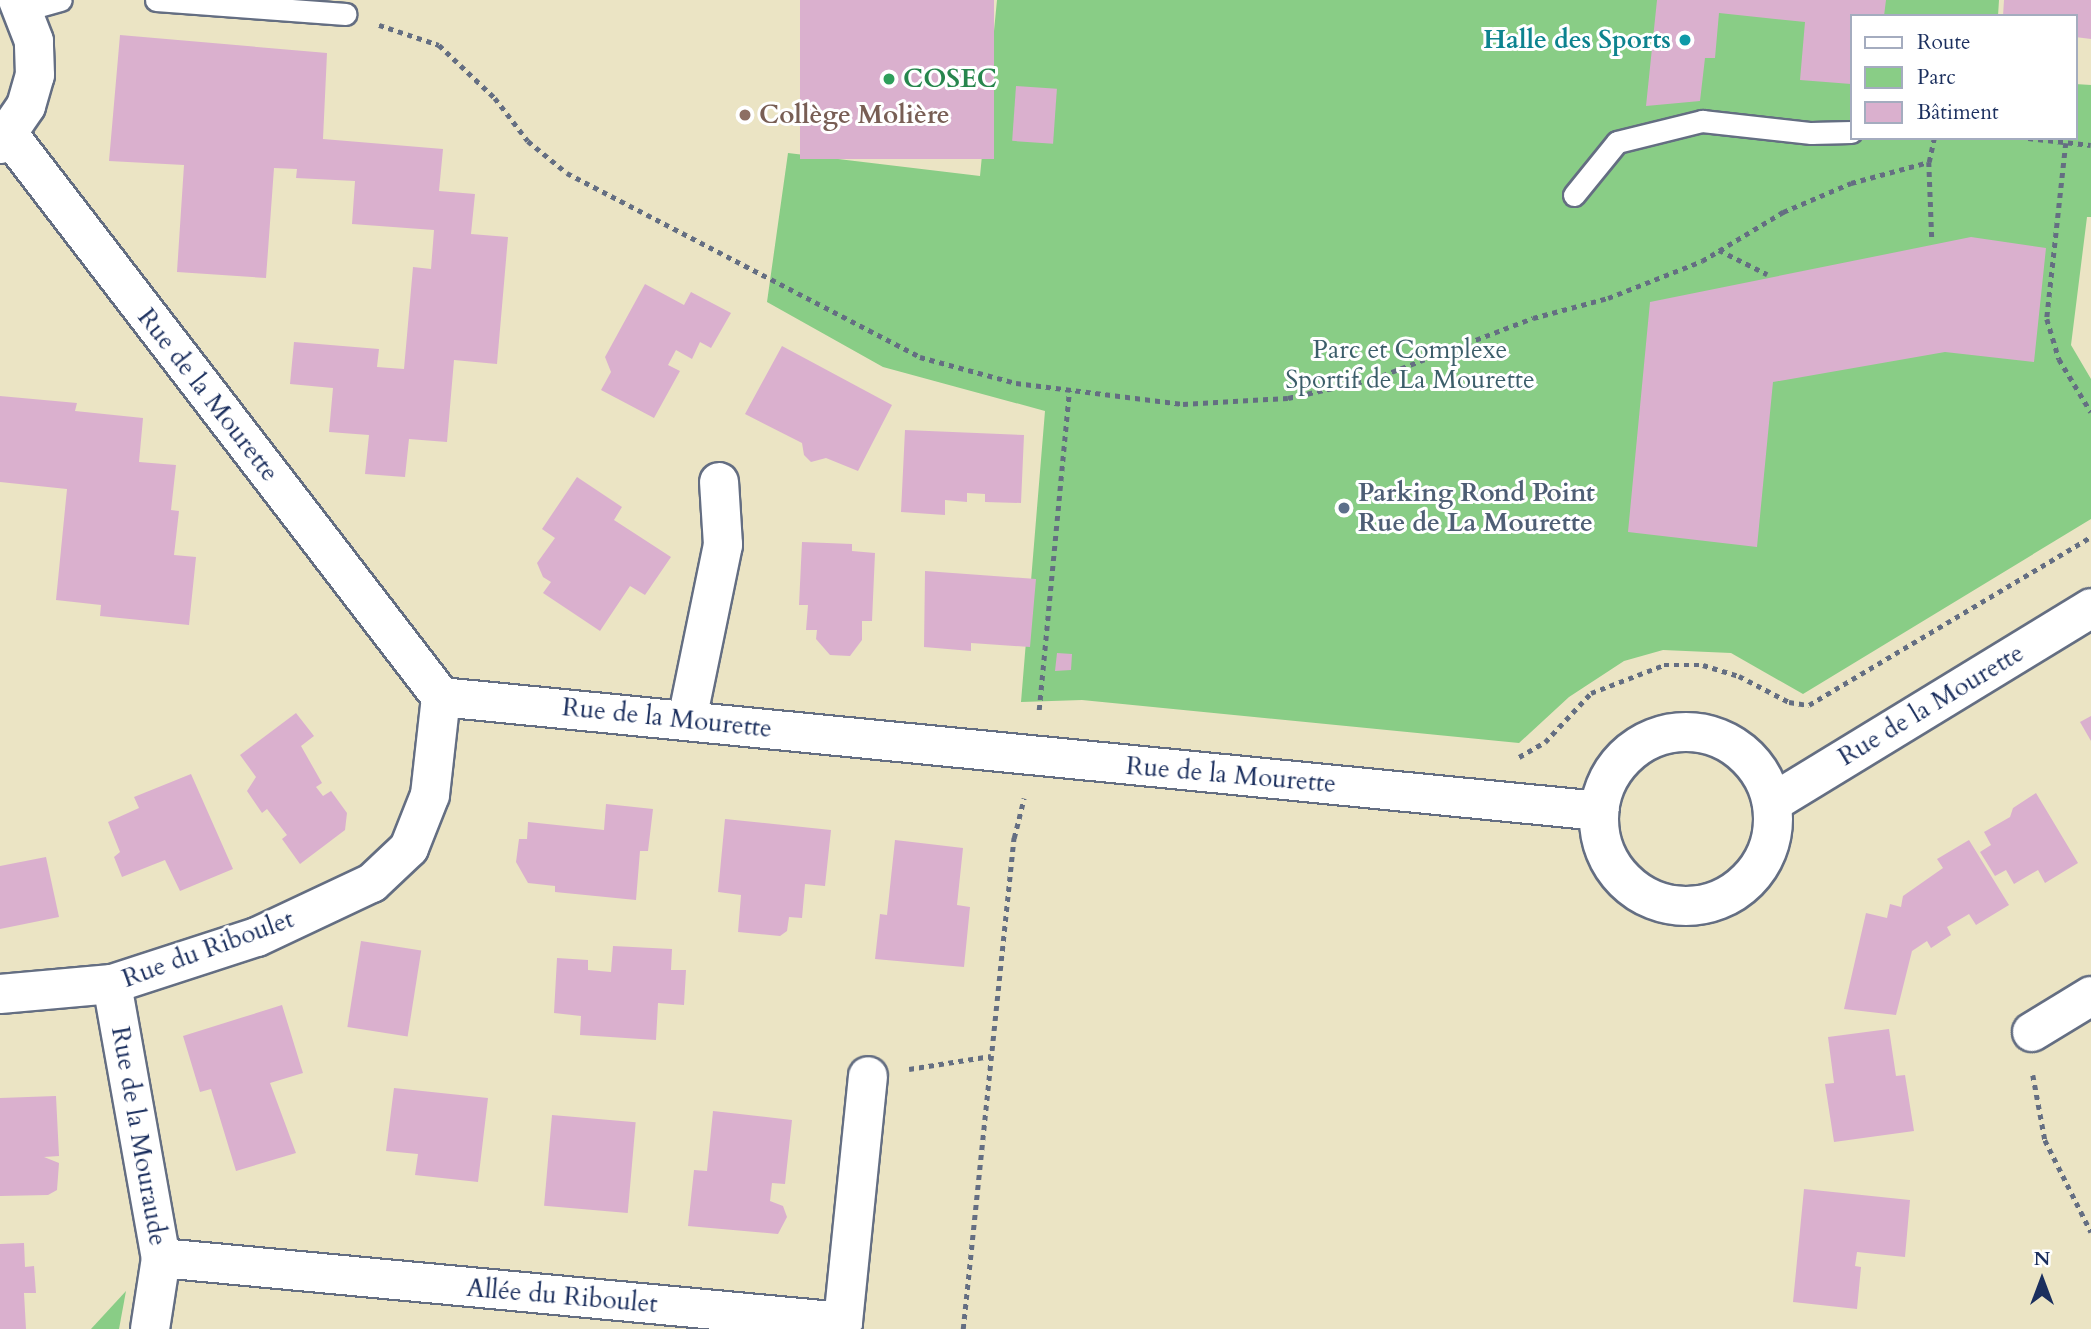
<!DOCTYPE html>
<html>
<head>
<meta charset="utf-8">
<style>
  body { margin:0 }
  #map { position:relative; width:2091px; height:1329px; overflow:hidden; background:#ebe4c4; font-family:Cardo,serif }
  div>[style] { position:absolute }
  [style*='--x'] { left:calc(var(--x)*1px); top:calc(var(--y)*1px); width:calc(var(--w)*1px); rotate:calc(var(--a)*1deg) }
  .green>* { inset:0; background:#89cd86 }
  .building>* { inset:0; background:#dab0ce; transform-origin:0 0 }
  .path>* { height:4.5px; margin-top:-2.25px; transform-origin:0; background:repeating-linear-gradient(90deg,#646e82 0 5px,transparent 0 10px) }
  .roads { filter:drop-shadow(2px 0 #646e82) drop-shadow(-2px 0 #646e82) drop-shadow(0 2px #646e82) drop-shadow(0 -2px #646e82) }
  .lane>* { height:21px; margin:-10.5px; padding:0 10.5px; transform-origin:10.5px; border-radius:10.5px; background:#fff }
  .street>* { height:38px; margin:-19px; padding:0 19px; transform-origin:19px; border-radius:19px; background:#fff }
  .street>.ring { margin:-19px; padding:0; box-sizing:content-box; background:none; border:38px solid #fff; border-radius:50% }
  .dots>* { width:19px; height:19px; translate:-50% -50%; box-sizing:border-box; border:4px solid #fff; border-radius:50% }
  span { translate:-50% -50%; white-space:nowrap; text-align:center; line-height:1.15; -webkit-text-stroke:6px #fff; paint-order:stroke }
  .culture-label { font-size:26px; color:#0d838f; font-weight:700 }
  .right { translate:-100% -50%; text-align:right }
  .leisure-label { font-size:26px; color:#27864d; font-weight:700 }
  .left { translate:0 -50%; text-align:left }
  .education-label { font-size:26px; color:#785e54; font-weight:700 }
  .park-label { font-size:26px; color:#3c5e6a }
  .street-label { font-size:26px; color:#1b2f5e }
  .service-label { font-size:26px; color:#4e5e75; font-weight:700 }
  .legend { position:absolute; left:1850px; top:14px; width:228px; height:126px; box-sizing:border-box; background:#fff; border:2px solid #a4acbf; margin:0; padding:9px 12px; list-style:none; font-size:21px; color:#1b2f5e }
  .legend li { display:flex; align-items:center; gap:14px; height:35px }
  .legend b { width:35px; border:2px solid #a4acbf }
  .north { position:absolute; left:2007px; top:1245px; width:70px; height:70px; -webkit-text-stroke:5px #fff; paint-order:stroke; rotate:0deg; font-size:19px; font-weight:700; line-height:28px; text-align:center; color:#1b2f5e }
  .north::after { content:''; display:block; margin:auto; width:24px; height:32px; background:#1b2f5e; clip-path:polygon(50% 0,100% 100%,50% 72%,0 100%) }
</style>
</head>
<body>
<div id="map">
  <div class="green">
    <i style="clip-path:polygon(997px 0,1999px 0,1998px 16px,1851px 16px,1851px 138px,2075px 138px,2075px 84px,2091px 85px,2091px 217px,2087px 217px,2071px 345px,2091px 379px,2091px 519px,1803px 694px,1731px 653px,1663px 650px,1624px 661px,1569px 697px,1519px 743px,1082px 700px,1021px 702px,1045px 411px,883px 367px,767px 302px,788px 153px,980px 176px)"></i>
    <i style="clip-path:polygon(126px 1291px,119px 1329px,91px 1329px)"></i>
  </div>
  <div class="building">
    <i style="left:800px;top:0;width:194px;height:159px"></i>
    <i style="clip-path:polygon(1657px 0,1886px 0,1884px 16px,1851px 16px,1851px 84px,1800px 80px,1805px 22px,1719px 13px,1715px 58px,1705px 58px,1700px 101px,1646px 106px)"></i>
    <i style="clip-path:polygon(2004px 0,2091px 0,2091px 39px,2075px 37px,2075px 16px,2003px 16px)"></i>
    <i style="clip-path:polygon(120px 35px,327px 53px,323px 139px,443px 149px,439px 191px,475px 194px,471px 234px,508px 237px,497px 364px,454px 360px,447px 442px,409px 439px,405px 477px,365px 474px,369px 435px,329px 432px,333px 388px,290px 384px,294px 342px,379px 349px,377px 367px,404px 369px,413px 267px,431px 269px,434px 230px,352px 224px,355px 181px,296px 178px,297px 169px,274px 168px,266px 278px,177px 272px,184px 165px,109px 161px)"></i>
    <i style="left:1016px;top:86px;width:41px;height:55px;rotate:4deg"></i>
    <i style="clip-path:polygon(1971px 237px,2046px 248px,2034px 362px,1945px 352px,1773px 382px,1757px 547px,1628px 532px,1650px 302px)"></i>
    <i style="clip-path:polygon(645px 284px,684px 305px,691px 292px,731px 313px,711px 348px,700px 342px,692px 359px,676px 350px,668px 365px,680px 371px,654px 418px,601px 390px,611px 372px,605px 357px)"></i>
    <i style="clip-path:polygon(782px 346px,892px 405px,858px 471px,826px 458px,811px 462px,804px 455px,802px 443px,745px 414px)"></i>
    <i style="clip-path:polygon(0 396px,77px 403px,75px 411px,143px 418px,139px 462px,176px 465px,171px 510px,179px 511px,174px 555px,196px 557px,189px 625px,100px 616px,101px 605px,56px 600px,67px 489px,0 482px)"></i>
    <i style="clip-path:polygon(905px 430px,1024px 435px,1021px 503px,985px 502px,985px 494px,967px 493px,967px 502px,945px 500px,945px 515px,901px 512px)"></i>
    <i style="clip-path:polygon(577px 477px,622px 507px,614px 520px,671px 557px,645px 595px,630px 586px,600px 631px,543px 593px,551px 582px,543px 577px,537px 563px,555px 538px,542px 529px)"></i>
    <i style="clip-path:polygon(802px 542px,852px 544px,852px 551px,875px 553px,872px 621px,862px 621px,862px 640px,850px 656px,830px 655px,816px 639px,817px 630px,806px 630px,808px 605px,799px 605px)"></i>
    <i style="clip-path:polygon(925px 571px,1036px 579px,1030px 647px,971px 643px,971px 651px,924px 647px)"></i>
    <i style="clip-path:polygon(1057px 653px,1072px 654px,1071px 670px,1055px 671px)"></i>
    <i style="clip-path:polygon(296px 713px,314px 736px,301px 746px,322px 783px,316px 787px,323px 796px,331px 791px,347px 813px,345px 830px,300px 864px,282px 839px,287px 835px,267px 809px,262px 813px,247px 791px,256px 777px,240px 755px)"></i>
    <i style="clip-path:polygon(2091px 716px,2091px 741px,2080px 722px)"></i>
    <i style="clip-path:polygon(191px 774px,233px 869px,180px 891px,165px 860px,122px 877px,114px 857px,120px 852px,108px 822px,139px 808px,134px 797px)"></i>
    <i style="clip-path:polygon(2036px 793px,2078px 863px,2045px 883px,2038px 870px,2014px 884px,2006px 870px,1995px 876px,1980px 852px,1991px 845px,1984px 832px,2010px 817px,2013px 808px)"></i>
    <i style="clip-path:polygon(606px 804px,653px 809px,648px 851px,640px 851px,636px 900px,555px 892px,555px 886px,528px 883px,516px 862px,519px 839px,527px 839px,528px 822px,604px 830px)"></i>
    <i style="clip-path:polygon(725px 819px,831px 830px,825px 886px,805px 884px,802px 918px,789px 917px,787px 931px,780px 936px,738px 932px,741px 895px,718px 892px)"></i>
    <i style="clip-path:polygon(895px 840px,963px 848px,957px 905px,970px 907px,964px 967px,875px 959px,880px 914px,887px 915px)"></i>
    <i style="clip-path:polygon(1969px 840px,2009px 905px,1976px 925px,1969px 914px,1947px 927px,1951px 935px,1931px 948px,1927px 941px,1912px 951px,1896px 1015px,1844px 1009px,1866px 913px,1887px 918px,1890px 904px,1901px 907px,1903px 896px,1943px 868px,1937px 859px)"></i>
    <i style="clip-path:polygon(46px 857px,59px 917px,0 929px,0 866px)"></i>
    <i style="left:361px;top:941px;width:61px;height:87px;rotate:9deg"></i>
    <i style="clip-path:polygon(613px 946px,672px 949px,671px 970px,686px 970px,684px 1005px,658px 1003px,656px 1040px,580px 1035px,581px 1016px,554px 1013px,557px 958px,588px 960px,588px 970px,611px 972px)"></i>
    <i style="clip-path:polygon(282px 1005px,303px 1073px,270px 1083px,296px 1153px,236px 1171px,211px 1089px,200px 1092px,183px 1036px)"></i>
    <i style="clip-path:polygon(1889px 1029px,1896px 1076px,1905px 1075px,1914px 1131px,1834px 1142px,1825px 1084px,1834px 1083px,1828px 1037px)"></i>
    <i style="clip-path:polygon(394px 1088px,488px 1098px,478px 1182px,415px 1175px,418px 1154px,386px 1151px)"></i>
    <i style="clip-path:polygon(56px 1096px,59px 1156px,44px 1157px,59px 1163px,57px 1190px,48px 1195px,0 1196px,0 1098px)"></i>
    <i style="clip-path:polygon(713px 1111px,792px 1120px,785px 1184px,772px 1183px,770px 1201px,783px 1206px,787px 1217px,778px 1234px,688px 1226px,694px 1170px,707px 1171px)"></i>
    <i style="left:552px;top:1115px;width:84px;height:91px;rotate:5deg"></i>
    <i style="clip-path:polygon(1804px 1189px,1910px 1200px,1905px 1257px,1857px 1252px,1855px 1266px,1861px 1267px,1857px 1309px,1793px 1302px)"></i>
    <i style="clip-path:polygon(24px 1243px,25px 1267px,34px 1266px,36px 1293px,24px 1293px,26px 1329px,0 1329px,0 1244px)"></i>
  </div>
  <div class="path">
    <i style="--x:379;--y:25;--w:63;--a:18.4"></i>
    <i style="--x:439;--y:45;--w:77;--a:43.4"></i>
    <i style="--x:495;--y:98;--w:54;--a:52.5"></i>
    <i style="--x:528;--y:141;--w:50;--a:39.4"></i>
    <i style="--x:567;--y:173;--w:398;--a:27.5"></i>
    <i style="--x:920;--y:357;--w:99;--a:15.2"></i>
    <i style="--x:1016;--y:383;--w:168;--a:7.2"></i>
    <i style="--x:1183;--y:404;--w:105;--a:-3.3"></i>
    <i style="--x:1288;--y:398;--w:87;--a:-12.6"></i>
    <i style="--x:1373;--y:379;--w:171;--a:-20.9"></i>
    <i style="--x:1533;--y:318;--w:78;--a:-14.9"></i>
    <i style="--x:1608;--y:298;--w:101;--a:-21.5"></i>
    <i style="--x:1702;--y:261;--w:95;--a:-31.2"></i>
    <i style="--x:1783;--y:212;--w:74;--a:-23.1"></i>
    <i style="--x:1851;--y:183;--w:81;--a:-15.1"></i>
    <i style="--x:1929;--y:162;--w:25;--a:-78"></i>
    <i style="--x:2028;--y:138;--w:63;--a:6.3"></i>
    <i style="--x:2066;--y:143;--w:177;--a:96.2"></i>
    <i style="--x:2047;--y:319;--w:42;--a:73.3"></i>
    <i style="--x:2059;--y:359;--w:62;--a:58.9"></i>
    <i style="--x:1929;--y:162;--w:77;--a:87.8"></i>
    <i style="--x:1719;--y:250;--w:54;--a:26.6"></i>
    <i style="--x:1039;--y:710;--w:321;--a:-84.6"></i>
    <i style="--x:1519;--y:757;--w:30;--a:-30"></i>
    <i style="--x:1545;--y:742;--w:67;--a:-46.8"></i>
    <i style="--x:1591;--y:693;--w:78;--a:-21"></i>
    <i style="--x:1664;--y:665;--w:39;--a:0"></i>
    <i style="--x:1703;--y:665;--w:38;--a:17"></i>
    <i style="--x:1739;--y:676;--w:56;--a:27.5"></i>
    <i style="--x:1789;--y:702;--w:20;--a:9"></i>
    <i style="--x:1809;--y:705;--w:328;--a:-30.8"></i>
    <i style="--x:909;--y:1069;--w:83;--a:-9"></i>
    <i style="--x:2033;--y:1075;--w:66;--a:79.5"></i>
    <i style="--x:2045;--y:1140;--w:103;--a:63.4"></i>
    <i style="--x:963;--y:1329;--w:494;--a:-84.1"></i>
    <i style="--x:1014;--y:838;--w:41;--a:-76"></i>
  </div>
  <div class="roads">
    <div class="lane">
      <i style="--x:156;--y:0;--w:190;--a:4.2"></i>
      <i style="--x:25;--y:10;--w:37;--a:-16"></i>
      <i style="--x:1574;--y:195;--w:68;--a:-50.9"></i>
      <i style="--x:1617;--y:142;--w:88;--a:-13.9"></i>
      <i style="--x:1702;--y:121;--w:110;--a:6.3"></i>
      <i style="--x:1811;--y:133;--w:40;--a:-1.4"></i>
    </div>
    <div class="street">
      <i style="--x:9;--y:135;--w:709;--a:52.45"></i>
      <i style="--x:441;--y:697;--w:1164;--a:5.62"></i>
      <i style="--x:0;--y:144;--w:46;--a:-55.6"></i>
      <i style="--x:26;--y:106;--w:32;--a:-74"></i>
      <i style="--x:35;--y:75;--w:34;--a:-92"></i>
      <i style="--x:34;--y:41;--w:44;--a:-111.3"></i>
      <i style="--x:687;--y:720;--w:179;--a:-78.4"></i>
      <i style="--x:723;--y:545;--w:63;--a:-93.6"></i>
      <i class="ring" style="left:1599px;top:732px;width:136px;height:136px"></i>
      <i style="--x:1772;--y:803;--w:374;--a:-31.4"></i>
      <i style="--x:112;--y:984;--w:278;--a:79.9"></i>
      <i style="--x:161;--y:1258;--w:72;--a:98.8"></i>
      <i style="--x:0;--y:994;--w:112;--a:-5.1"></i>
      <i style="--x:112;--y:984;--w:152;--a:-18"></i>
      <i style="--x:257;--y:937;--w:127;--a:-25.2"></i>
      <i style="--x:372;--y:883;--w:51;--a:-43.4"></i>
      <i style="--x:409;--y:848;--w:57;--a:-68.4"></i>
      <i style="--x:430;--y:795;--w:99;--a:-83.6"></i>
      <i style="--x:2032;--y:1032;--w:69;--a:-31.4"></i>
      <i style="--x:161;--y:1258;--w:685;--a:5.36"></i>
      <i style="--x:843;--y:1322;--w:247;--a:-84.2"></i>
    </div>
  </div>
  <div class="dots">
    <i style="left:1685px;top:40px;background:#0f9aa8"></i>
    <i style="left:889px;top:79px;background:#2e9e5b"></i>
    <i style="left:745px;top:115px;background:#8d6e63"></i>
    <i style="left:1344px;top:508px;background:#5c6f8a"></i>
  </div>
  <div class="culture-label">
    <span class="right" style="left:1671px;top:40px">Halle des Sports</span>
  </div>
  <div class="leisure-label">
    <span class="left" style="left:903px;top:79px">COSEC</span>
  </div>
  <div class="education-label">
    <span class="left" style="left:759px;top:115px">Collège Molière</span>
  </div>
  <div class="park-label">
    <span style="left:1410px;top:365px">Parc et Complexe<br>Sportif de La Mourette</span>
  </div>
  <div class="street-label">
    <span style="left:208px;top:395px;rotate:52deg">Rue de la Mourette</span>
    <span style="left:1931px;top:705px;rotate:-31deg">Rue de la Mourette</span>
    <span style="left:667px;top:718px;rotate:6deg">Rue de la Mourette</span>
    <span style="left:1231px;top:775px;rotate:5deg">Rue de la Mourette</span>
    <span style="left:208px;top:949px;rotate:-20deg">Rue du Riboulet</span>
    <span style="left:139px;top:1136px;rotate:80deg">Rue de la Mouraude</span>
    <span style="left:562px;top:1296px;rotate:5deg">Allée du Riboulet</span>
  </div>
  <div class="service-label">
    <span class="left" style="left:1358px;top:508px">Parking Rond Point<br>Rue de La Mourette</span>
  </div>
  <ul class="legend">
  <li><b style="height:9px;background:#fff"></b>Route</li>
  <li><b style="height:19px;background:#89cd86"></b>Parc</li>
  <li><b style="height:19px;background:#dab0ce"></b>Bâtiment</li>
  </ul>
  <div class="north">N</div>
</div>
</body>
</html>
